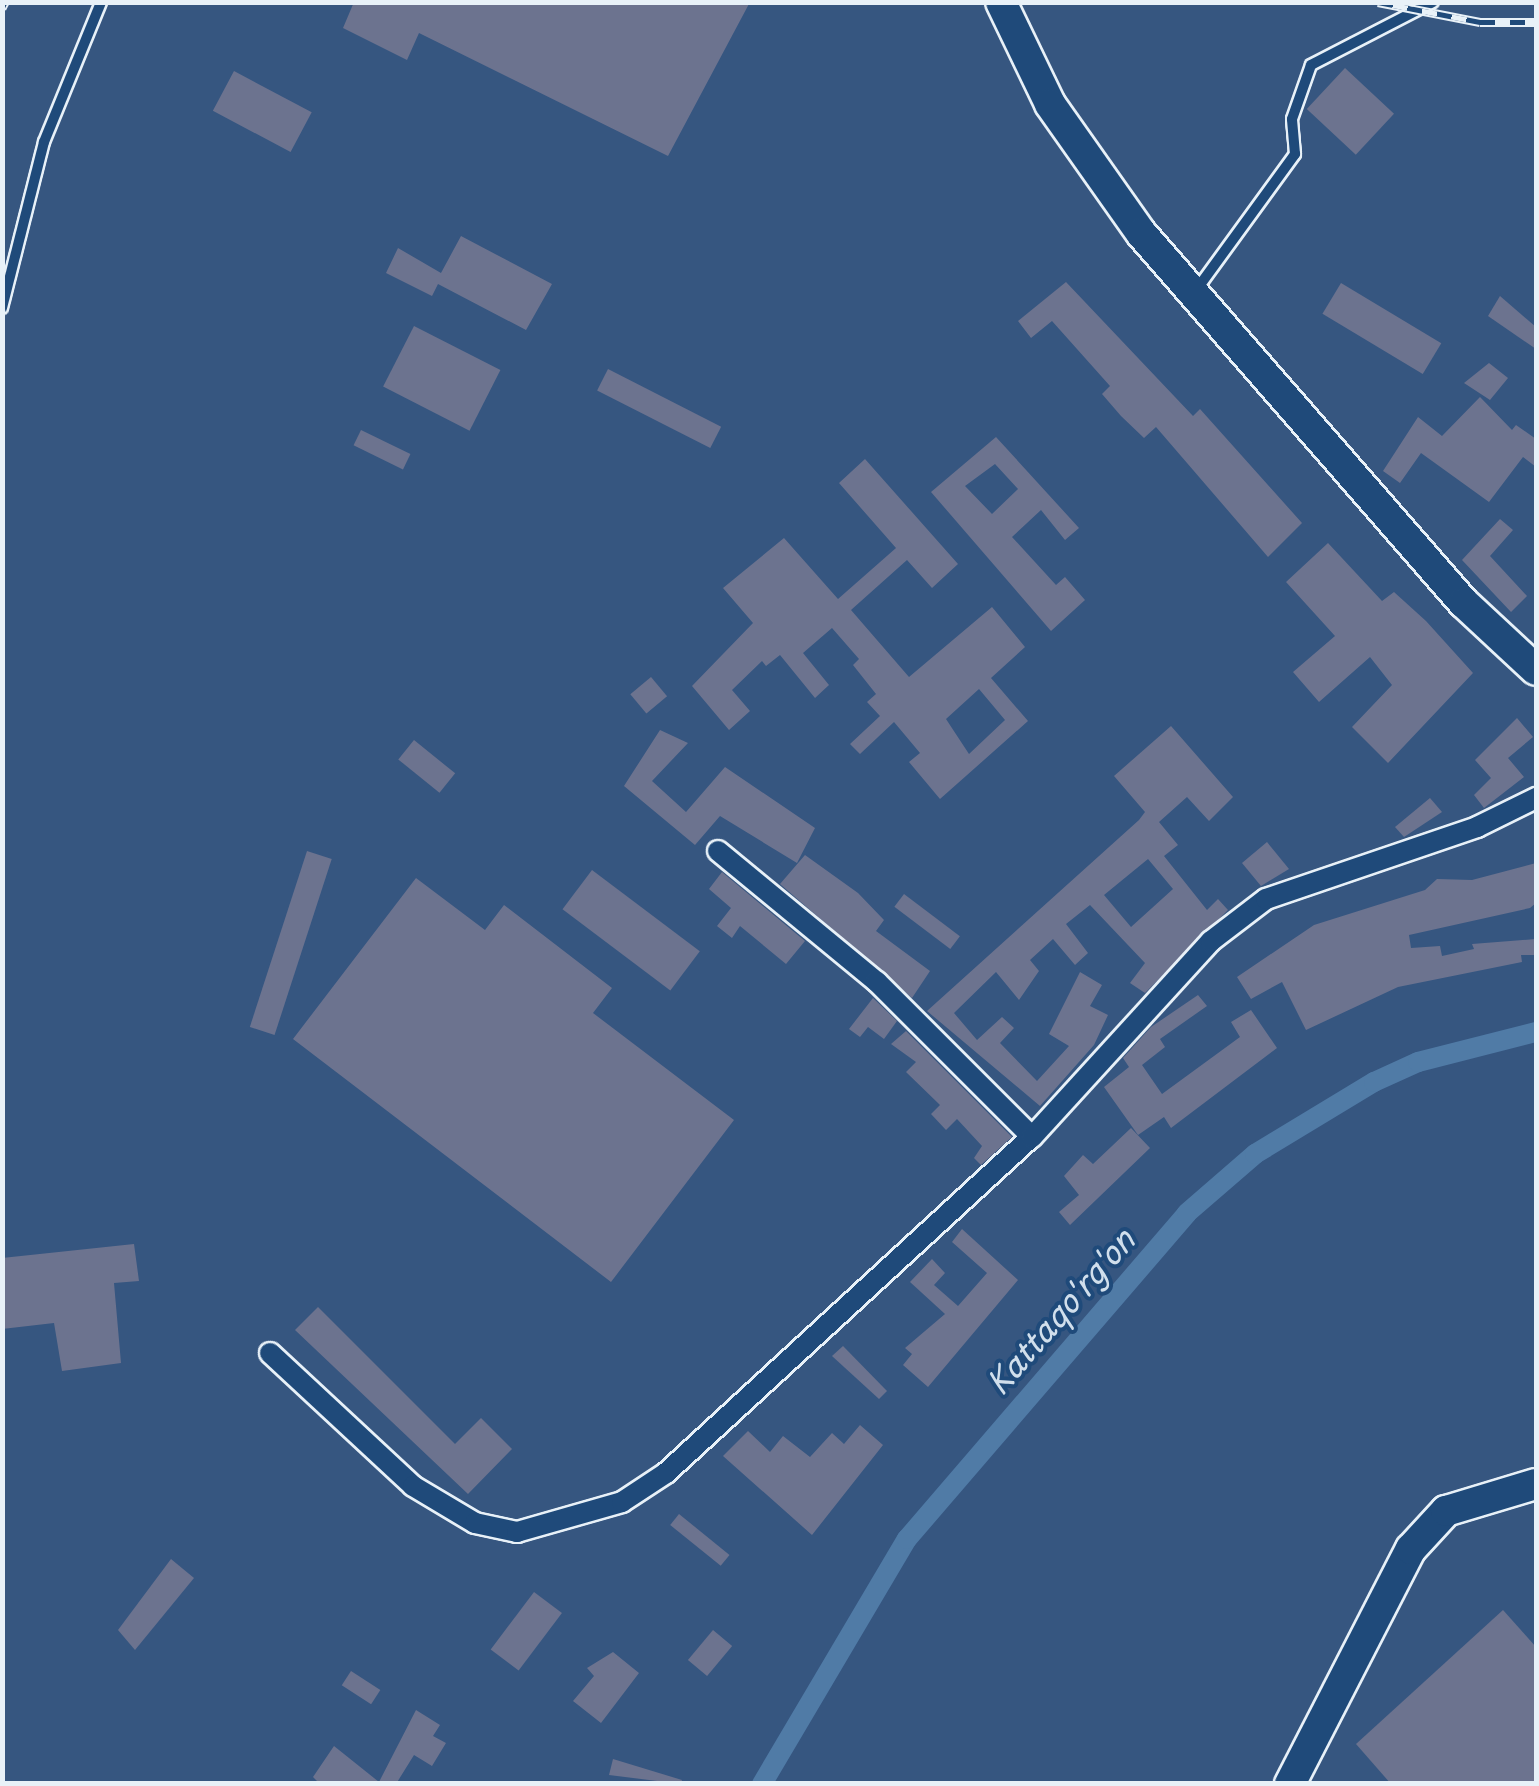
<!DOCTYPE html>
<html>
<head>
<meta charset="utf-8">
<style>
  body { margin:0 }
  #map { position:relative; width:1539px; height:1786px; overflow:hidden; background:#365680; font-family:"Playpen Sans",sans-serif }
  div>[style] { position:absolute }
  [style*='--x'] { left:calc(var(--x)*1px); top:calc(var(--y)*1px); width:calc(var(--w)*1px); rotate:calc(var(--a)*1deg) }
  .canal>* { height:20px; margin:-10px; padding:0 10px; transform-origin:10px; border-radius:10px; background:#507ba6 }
  .building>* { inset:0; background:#6c738f; transform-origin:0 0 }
  .roads { filter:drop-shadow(2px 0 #e8f1f8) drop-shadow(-2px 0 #e8f1f8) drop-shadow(0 2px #e8f1f8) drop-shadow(0 -2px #e8f1f8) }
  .lane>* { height:10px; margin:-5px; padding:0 5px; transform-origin:5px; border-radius:5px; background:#1f4a7a }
  .street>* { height:20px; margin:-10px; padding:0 10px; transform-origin:10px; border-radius:10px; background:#1f4a7a }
  .secondary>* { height:30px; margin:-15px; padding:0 15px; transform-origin:15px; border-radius:15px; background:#1f4a7a }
  .rail>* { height:9px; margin-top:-4.5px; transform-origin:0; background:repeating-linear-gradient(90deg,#1f4a7a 0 15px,#e8f1f8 0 30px); box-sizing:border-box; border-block:2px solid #e8f1f8 }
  span { translate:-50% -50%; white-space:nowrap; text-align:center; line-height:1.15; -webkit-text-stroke:8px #1f4a7a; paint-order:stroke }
  .water-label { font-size:32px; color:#d1dfec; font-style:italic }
  .frame { position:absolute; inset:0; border:5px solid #e8f1f8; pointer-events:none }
</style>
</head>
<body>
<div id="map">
  <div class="canal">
    <i style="--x:762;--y:1784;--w:285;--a:-59.4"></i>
    <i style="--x:907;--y:1539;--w:430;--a:-49.3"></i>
    <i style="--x:1187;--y:1213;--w:90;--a:-40.9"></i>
    <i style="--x:1255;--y:1154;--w:139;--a:-31.2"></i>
    <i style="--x:1374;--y:1082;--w:48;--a:-24.4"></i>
    <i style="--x:1418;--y:1062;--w:122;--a:-14.3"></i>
  </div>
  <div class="building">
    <i style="clip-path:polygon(354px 2px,750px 2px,668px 156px,419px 33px,407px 60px,343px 28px)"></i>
    <i style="left:1345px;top:68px;width:67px;height:56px;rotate:43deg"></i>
    <i style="left:234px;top:71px;width:88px;height:45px;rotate:28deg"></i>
    <i style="clip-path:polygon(461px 236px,552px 284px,526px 330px,438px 284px,432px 296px,386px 273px,398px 248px,441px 273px)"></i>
    <i style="clip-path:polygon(1066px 282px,1193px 416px,1200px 409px,1302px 523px,1268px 557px,1156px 427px,1144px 438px,1121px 416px,1102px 394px,1110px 386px,1052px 321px,1031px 338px,1018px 321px)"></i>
    <i style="left:1341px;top:283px;width:117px;height:36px;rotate:31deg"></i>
    <i style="clip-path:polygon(1500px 296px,1536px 327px,1536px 349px,1488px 316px)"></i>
    <i style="left:414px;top:326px;width:97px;height:68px;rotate:27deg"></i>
    <i style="clip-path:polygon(1489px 363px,1508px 378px,1490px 400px,1464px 383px)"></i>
    <i style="left:608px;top:369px;width:127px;height:24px;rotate:27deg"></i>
    <i style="clip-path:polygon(1480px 397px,1512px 430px,1516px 425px,1536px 439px,1536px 467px,1523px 457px,1489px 502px,1421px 453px,1400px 483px,1383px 471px,1418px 417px,1442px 436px)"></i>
    <i style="left:361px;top:430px;width:55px;height:17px;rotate:26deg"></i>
    <i style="clip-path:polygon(evenodd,996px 437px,1079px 528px,1065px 540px,1041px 510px,1012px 537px,1056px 585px,1065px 577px,1085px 600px,1051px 631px,931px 492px,996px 437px,995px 464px,1018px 489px,992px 514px,965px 486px,995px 464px)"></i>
    <i style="clip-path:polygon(evenodd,865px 459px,958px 564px,932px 588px,907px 560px,851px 610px,909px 677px,992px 607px,1025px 647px,991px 678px,1028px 721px,940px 799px,909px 762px,920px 753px,894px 722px,860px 754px,850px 744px,880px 716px,867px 702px,876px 694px,853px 665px,859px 659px,832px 628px,803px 653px,829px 685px,815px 698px,780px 655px,766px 666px,762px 661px,732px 690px,750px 711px,729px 730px,692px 686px,753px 623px,723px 588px,784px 538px,838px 599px,896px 548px,839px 483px,865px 459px,979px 689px,1005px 720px,969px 754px,946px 719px,979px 689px)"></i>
    <i style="clip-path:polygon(1500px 519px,1513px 530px,1490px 556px,1527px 596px,1511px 612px,1462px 560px)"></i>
    <i style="clip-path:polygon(1328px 543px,1382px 601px,1394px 592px,1426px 621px,1473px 673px,1388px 763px,1352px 727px,1392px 685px,1370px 657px,1319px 702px,1293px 672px,1335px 636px,1286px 582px)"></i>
    <i style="left:651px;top:677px;width:25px;height:27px;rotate:50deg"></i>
    <i style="clip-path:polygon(1517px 718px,1533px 737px,1508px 758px,1524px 777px,1484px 808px,1474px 795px,1491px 778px,1475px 760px)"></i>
    <i style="clip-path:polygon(evenodd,1171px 726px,1233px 797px,1209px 821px,1187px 797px,1159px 822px,1178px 845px,1164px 856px,1207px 910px,1218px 899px,1228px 910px,1145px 993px,1130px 983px,1145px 963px,1090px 905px,1066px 924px,1088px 953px,1075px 965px,1053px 939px,1030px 960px,1039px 971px,1019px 1000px,996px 972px,954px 1013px,977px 1040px,1002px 1017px,1014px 1028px,1000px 1043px,1037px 1081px,1069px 1046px,1049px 1034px,1080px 972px,1102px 985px,1090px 1006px,1108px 1015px,1094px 1045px,1040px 1106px,927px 1011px,1139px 820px,1145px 812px,1114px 776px,1171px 726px,1148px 859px,1173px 889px,1131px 927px,1104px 895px,1148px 859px)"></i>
    <i style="clip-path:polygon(660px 730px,688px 743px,652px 781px,686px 812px,725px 767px,815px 828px,797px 863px,720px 816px,695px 845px,624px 786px)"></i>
    <i style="left:414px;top:740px;width:53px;height:25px;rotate:39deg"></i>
    <i style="clip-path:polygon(1430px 798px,1442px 812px,1404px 837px,1395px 827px)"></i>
    <i style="clip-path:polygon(1267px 842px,1289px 869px,1261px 886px,1242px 863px)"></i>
    <i style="left:307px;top:851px;width:26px;height:185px;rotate:18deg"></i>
    <i style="clip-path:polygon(805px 855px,858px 893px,884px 920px,876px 931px,930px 971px,912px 998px,780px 884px)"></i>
    <i style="clip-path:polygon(1536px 863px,1536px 903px,1530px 908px,1409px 935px,1411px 948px,1440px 946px,1442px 956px,1474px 949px,1472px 944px,1536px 939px,1536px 955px,1521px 955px,1522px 962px,1398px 987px,1306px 1030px,1282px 982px,1251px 999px,1237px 977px,1314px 925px,1425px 890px,1437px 879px,1472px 880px)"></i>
    <i style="left:592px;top:870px;width:135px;height:49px;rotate:37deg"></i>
    <i style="clip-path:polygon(722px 872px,805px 941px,786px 964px,740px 926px,732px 938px,717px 926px,731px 908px,709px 889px)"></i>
    <i style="clip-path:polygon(416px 878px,485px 930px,504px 905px,612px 988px,593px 1013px,734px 1120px,611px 1282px,293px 1039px)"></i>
    <i style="left:904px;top:894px;width:70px;height:16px;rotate:37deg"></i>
    <i style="clip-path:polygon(1198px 995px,1207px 1006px,1160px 1039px,1165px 1047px,1142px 1065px,1162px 1094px,1240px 1037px,1231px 1022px,1251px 1010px,1277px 1048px,1171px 1128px,1164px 1117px,1138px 1135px,1104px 1087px,1129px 1067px,1123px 1058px,1151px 1027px)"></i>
    <i style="clip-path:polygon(873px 998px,897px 1021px,884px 1039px,868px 1027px,860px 1037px,849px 1029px)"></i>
    <i style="clip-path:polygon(906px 1031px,1012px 1137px,981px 1165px,974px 1158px,982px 1146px,957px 1119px,946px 1130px,931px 1114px,940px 1105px,906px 1072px,916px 1062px,891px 1044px)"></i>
    <i style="clip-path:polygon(1131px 1128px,1150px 1148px,1070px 1225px,1059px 1212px,1079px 1195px,1064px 1176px,1083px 1155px,1093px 1164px)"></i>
    <i style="clip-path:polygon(962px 1229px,1018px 1280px,928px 1387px,903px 1365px,912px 1354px,905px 1348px,945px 1314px,910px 1282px,932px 1259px,945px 1273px,934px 1285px,958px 1306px,987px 1273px,952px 1242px)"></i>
    <i style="clip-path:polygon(134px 1244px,139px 1281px,114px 1283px,121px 1363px,62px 1371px,54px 1323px,2px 1329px,2px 1258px)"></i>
    <i style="clip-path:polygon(318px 1307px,455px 1444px,481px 1418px,512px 1449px,468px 1494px,295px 1330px)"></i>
    <i style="clip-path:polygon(843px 1346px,887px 1391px,879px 1399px,832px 1356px)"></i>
    <i style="clip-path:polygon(860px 1425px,883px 1445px,812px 1535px,723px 1456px,748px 1431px,770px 1452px,783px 1436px,810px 1457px,832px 1433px,844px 1444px)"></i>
    <i style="left:679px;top:1514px;width:65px;height:14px;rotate:39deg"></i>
    <i style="clip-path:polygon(171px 1559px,194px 1578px,135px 1650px,118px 1630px)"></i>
    <i style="left:534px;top:1592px;width:35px;height:72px;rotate:37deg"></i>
    <i style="clip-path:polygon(1503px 1610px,1536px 1647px,1536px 1784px,1391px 1784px,1356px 1744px)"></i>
    <i style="left:713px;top:1630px;width:25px;height:39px;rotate:40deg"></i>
    <i style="clip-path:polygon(613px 1652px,639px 1673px,601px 1723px,573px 1701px,594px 1676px,587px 1668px)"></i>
    <i style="left:351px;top:1671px;width:35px;height:17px;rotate:33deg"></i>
    <i style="clip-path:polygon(416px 1710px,440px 1725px,433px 1736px,446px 1743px,432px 1766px,414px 1755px,396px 1784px,320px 1784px,313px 1777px,334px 1746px,379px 1782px)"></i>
    <i style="clip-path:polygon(613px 1759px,682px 1780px,681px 1784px,609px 1775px)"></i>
  </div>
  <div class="roads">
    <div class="lane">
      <i style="--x:1197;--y:289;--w:167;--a:-54"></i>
      <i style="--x:1295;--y:154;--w:35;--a:-95"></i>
      <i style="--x:1292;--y:119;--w:57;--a:-70.6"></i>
      <i style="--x:1311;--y:65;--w:137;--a:-27.3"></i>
      <i style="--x:2;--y:308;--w:171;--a:-75.8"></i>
      <i style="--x:44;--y:142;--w:151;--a:-67.8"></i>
    </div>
    <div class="street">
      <i style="--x:718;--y:851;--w:206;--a:39.5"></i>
      <i style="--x:877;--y:982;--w:219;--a:45"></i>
      <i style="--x:270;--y:1353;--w:195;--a:42.9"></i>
      <i style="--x:413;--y:1486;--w:72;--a:30.8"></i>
      <i style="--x:475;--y:1523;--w:43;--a:12.1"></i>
      <i style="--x:517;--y:1532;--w:109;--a:-15.9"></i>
      <i style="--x:622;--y:1502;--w:53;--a:-33.4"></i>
      <i style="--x:666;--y:1473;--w:497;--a:-42.6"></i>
      <i style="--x:1032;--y:1137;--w:265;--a:-47.6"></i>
      <i style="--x:1211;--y:941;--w:69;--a:-37.4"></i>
      <i style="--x:1266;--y:899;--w:223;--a:-18.8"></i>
      <i style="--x:1477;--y:827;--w:66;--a:-26.2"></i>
    </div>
    <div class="secondary">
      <i style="--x:1001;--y:2;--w:113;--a:64.3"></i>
      <i style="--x:1050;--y:104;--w:158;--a:54.8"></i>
      <i style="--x:1141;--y:233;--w:491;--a:48.9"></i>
      <i style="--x:1464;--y:603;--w:98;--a:42.9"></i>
      <i style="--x:1290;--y:1784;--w:264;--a:-62.8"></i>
      <i style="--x:1411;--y:1549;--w:52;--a:-47.4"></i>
      <i style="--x:1446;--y:1511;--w:94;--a:-16.7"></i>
    </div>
  </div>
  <div class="rail">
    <i style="--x:1378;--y:2;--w:104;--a:11.1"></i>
    <i style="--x:1480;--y:22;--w:56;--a:0"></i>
    <i style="--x:2;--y:8;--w:7;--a:-63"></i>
  </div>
  <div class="water-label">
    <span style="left:1060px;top:1311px;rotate:-49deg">Kattaqo'rg'on</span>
  </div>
  <div class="frame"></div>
</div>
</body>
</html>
